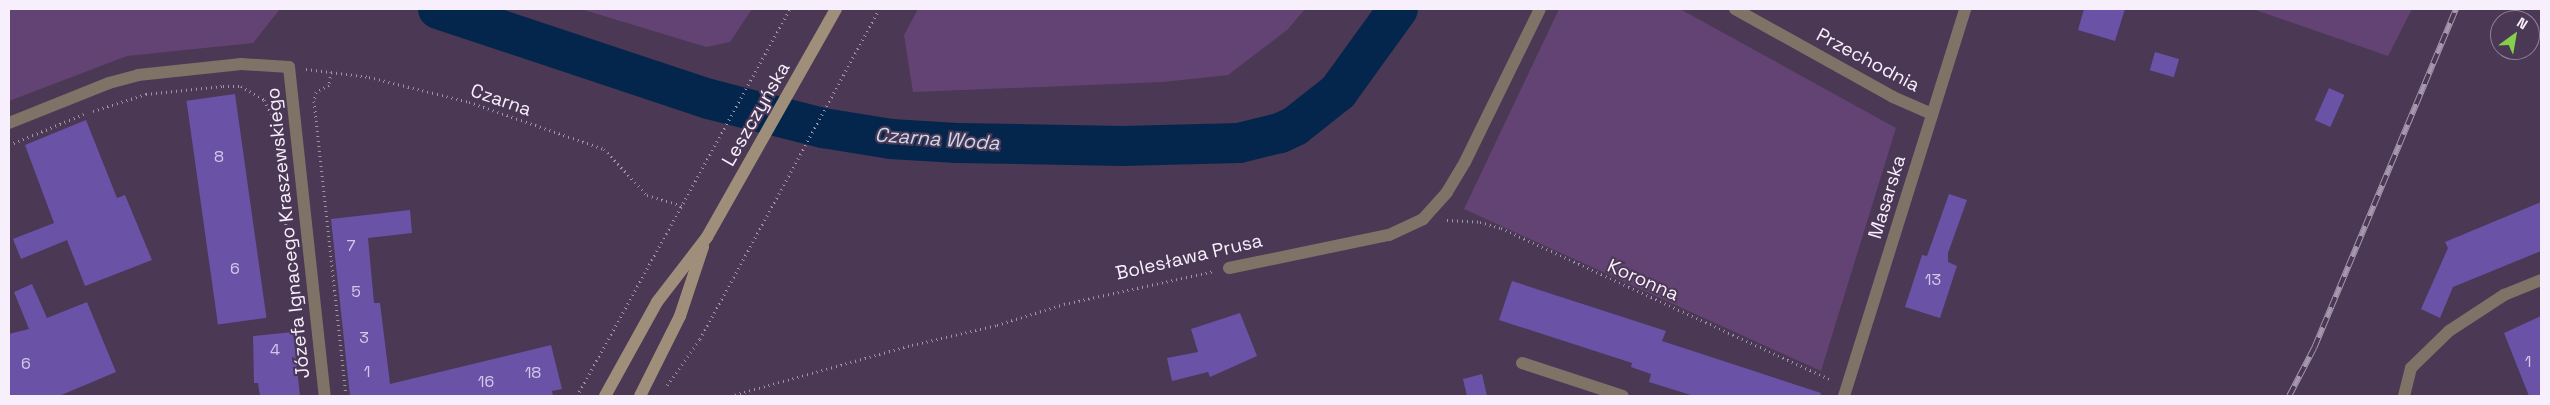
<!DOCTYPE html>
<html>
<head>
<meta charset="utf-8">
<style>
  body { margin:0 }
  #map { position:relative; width:2550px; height:405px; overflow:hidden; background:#4b3854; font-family:"Space Grotesk",sans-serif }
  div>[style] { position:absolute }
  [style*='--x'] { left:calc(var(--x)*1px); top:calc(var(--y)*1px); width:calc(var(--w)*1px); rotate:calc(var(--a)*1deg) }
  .green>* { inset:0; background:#634373 }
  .river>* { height:40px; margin:-20px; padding:0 20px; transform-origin:20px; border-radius:20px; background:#04264c }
  .building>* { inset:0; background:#6a52a7; transform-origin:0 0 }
  .path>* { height:3px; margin-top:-1.5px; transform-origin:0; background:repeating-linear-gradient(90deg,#a193a8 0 1px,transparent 0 5px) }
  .lane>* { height:12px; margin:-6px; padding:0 6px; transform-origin:6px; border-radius:6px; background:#7e7366 }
  .street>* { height:12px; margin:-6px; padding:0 6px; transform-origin:6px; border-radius:6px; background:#7e7366 }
  .secondary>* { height:12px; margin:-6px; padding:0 6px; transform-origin:6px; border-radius:6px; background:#9f8f7a }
  .rail>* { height:5.5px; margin-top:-2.75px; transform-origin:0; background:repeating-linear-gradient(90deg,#4b3854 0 11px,#a597ac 0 22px); box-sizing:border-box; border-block:1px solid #a597ac }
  span { translate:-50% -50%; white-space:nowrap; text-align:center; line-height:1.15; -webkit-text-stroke:4px #4b3854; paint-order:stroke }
  .number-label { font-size:16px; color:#d4c8e8 }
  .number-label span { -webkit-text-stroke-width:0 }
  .street-label { font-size:19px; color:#f8effd }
  .water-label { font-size:20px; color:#c9d9ed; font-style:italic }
  .frame { position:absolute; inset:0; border:10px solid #f8effd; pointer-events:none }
  .north { position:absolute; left:2490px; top:10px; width:50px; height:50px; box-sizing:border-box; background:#4b3854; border:1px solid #908198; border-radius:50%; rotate:32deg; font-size:14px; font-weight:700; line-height:20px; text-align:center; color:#f8effd }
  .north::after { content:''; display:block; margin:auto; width:18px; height:22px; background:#85cf4d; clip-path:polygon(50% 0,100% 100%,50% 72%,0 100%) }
</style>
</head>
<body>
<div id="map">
  <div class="green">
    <i style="clip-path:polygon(9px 9px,280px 9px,253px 43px,127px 56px,9px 101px)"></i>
    <i style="clip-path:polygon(581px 9px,752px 9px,730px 42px,706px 47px)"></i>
    <i style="clip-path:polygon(918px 9px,1305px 9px,1287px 30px,1228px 75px,1163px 82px,913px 92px,904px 35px)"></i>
    <i style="clip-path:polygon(1559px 9px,1680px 9px,1896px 128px,1821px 371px,1464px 209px)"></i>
    <i style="clip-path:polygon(2253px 9px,2412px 9px,2388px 56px)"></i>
  </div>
  <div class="river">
    <i style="--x:438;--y:9;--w:286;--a:18.4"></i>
    <i style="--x:709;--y:99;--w:118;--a:14.3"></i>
    <i style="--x:823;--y:128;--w:69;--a:9.2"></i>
    <i style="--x:891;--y:139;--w:66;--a:3.5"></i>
    <i style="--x:957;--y:143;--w:166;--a:1"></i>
    <i style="--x:1123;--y:146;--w:116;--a:-1.5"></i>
    <i style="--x:1239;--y:143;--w:42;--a:-13.7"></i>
    <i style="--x:1280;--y:133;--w:17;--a:-25"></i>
    <i style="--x:1295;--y:126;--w:55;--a:-38.3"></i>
    <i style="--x:1338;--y:92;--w:102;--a:-54.1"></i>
  </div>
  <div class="building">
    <i style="clip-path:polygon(2084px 9px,2125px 9px,2115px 41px,2078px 30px)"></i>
    <i style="left:2155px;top:52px;width:25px;height:19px;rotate:16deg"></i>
    <i style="left:2329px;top:88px;width:17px;height:35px;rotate:24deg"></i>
    <i style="left:235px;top:94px;width:226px;height:49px;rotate:82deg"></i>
    <i style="clip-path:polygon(86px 120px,117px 198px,125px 195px,152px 260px,85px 286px,67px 240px,21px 259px,13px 239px,54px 223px,25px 145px)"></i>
    <i style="clip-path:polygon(1949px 194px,1967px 200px,1948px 253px,1948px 262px,1957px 266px,1940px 318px,1905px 307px,1922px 255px,1927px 256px)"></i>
    <i style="clip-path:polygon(2541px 202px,2541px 251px,2453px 287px,2440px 318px,2421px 309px,2448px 248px,2445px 242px)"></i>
    <i style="clip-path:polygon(410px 210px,412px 233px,368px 238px,374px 303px,380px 303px,390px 384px,551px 345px,562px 389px,552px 391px,553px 396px,350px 396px,331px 219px)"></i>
    <i style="clip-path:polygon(1512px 281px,1666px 331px,1662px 341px,1821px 393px,1820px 396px,1694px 396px,1649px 382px,1651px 374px,1631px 367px,1632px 363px,1499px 320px)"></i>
    <i style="clip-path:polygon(32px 284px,47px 318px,87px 302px,116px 372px,59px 396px,9px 396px,9px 334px,29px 329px,14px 292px)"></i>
    <i style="clip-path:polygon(1240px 313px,1257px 356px,1210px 377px,1208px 372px,1172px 381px,1167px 358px,1198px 352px,1191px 329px)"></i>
    <i style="clip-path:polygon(2541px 316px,2541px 396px,2529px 396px,2504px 333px)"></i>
    <i style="clip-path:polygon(293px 332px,300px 396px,260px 396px,258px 383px,254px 383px,253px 336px)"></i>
    <i style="clip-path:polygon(1482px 374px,1487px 396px,1467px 396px,1463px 379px)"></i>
  </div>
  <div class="path">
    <i style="--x:306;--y:69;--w:64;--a:7.2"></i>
    <i style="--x:369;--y:77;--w:103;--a:14"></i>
    <i style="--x:469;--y:102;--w:143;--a:19.2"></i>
    <i style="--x:604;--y:149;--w:63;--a:46.9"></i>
    <i style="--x:647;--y:195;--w:37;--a:17"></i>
    <i style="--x:331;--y:72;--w:13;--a:99"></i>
    <i style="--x:329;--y:85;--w:15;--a:152"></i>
    <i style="--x:316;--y:92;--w:9;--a:103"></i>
    <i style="--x:314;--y:101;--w:297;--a:83.8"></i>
    <i style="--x:93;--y:111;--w:56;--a:-17.8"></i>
    <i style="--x:146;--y:94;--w:77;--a:-5.9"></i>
    <i style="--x:223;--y:86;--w:18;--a:0"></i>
    <i style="--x:241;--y:86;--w:27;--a:31"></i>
    <i style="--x:264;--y:100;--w:21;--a:62"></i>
    <i style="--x:274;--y:119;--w:178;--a:83.6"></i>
    <i style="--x:9;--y:145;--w:81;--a:-22.5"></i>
    <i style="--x:1447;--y:220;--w:33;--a:3"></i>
    <i style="--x:1480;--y:222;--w:22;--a:16"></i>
    <i style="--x:1501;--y:228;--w:363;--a:24.7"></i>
    <i style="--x:667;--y:385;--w:57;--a:-54.3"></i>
    <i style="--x:700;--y:339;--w:375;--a:-61.5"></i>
    <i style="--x:577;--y:396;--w:442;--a:-61.2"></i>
    <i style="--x:730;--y:396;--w:189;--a:-15.7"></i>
    <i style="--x:912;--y:345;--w:87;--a:-13.2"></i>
    <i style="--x:997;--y:325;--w:70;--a:-17.4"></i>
    <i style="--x:1064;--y:304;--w:154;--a:-12.4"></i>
  </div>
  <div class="lane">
    <i style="--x:1522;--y:363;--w:106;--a:18.1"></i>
    <i style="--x:2404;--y:396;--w:29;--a:-76"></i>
    <i style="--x:2411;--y:368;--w:53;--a:-44.2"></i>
    <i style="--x:2449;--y:331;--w:66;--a:-33.2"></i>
    <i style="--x:2504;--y:295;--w:40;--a:-22"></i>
  </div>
  <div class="street">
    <i style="--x:1735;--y:9;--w:181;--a:29.1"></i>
    <i style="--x:1893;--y:97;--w:43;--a:23.6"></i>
    <i style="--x:9;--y:123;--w:108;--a:-21.8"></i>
    <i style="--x:109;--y:83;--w:30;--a:-15"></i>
    <i style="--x:138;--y:75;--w:104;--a:-6.1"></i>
    <i style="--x:241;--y:64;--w:48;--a:3.6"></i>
    <i style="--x:289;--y:67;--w:331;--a:83.8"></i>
    <i style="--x:1229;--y:268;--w:163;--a:-11.7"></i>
    <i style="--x:1389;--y:235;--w:38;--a:-25"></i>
    <i style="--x:1423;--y:219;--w:36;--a:-48"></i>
    <i style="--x:1447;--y:192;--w:35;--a:-59"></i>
    <i style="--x:1465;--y:162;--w:170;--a:-63.9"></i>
    <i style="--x:1844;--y:396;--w:405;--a:-72.6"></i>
  </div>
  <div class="secondary">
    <i style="--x:605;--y:396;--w:107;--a:-61"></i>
    <i style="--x:657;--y:302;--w:82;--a:-52.4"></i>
    <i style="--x:707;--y:237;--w:262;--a:-60.5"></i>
    <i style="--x:640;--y:396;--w:89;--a:-63.4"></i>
    <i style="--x:680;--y:316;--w:73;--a:-71.6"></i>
  </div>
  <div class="rail">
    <i style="--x:2289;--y:396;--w:54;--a:-62.5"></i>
    <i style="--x:2314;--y:348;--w:368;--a:-67.3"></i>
  </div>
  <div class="number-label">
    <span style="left:219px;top:157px">8</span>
    <span style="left:351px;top:246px">7</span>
    <span style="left:235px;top:269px">6</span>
    <span style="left:1933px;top:280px">13</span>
    <span style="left:356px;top:292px">5</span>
    <span style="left:364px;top:338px">3</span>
    <span style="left:275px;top:350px">4</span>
    <span style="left:2528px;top:362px">1</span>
    <span style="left:26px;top:364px">6</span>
    <span style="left:367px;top:372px">1</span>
    <span style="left:533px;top:373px">18</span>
    <span style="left:486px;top:382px">16</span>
  </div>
  <div class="street-label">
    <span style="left:1868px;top:60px;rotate:28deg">Przechodnia</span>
    <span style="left:501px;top:100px;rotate:19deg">Czarna</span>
    <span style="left:756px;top:114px;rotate:-60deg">Leszczyńska</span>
    <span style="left:1887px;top:197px;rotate:-73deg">Masarska</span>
    <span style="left:288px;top:233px;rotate:-96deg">Józefa Ignacego Kraszewskiego</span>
    <span style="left:1189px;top:257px;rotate:-13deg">Bolesława Prusa</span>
    <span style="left:1643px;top:280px;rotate:24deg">Koronna</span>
  </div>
  <div class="water-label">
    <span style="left:937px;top:139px;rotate:4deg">Czarna Woda</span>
  </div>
  <div class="frame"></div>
  <div class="north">N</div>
</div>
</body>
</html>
